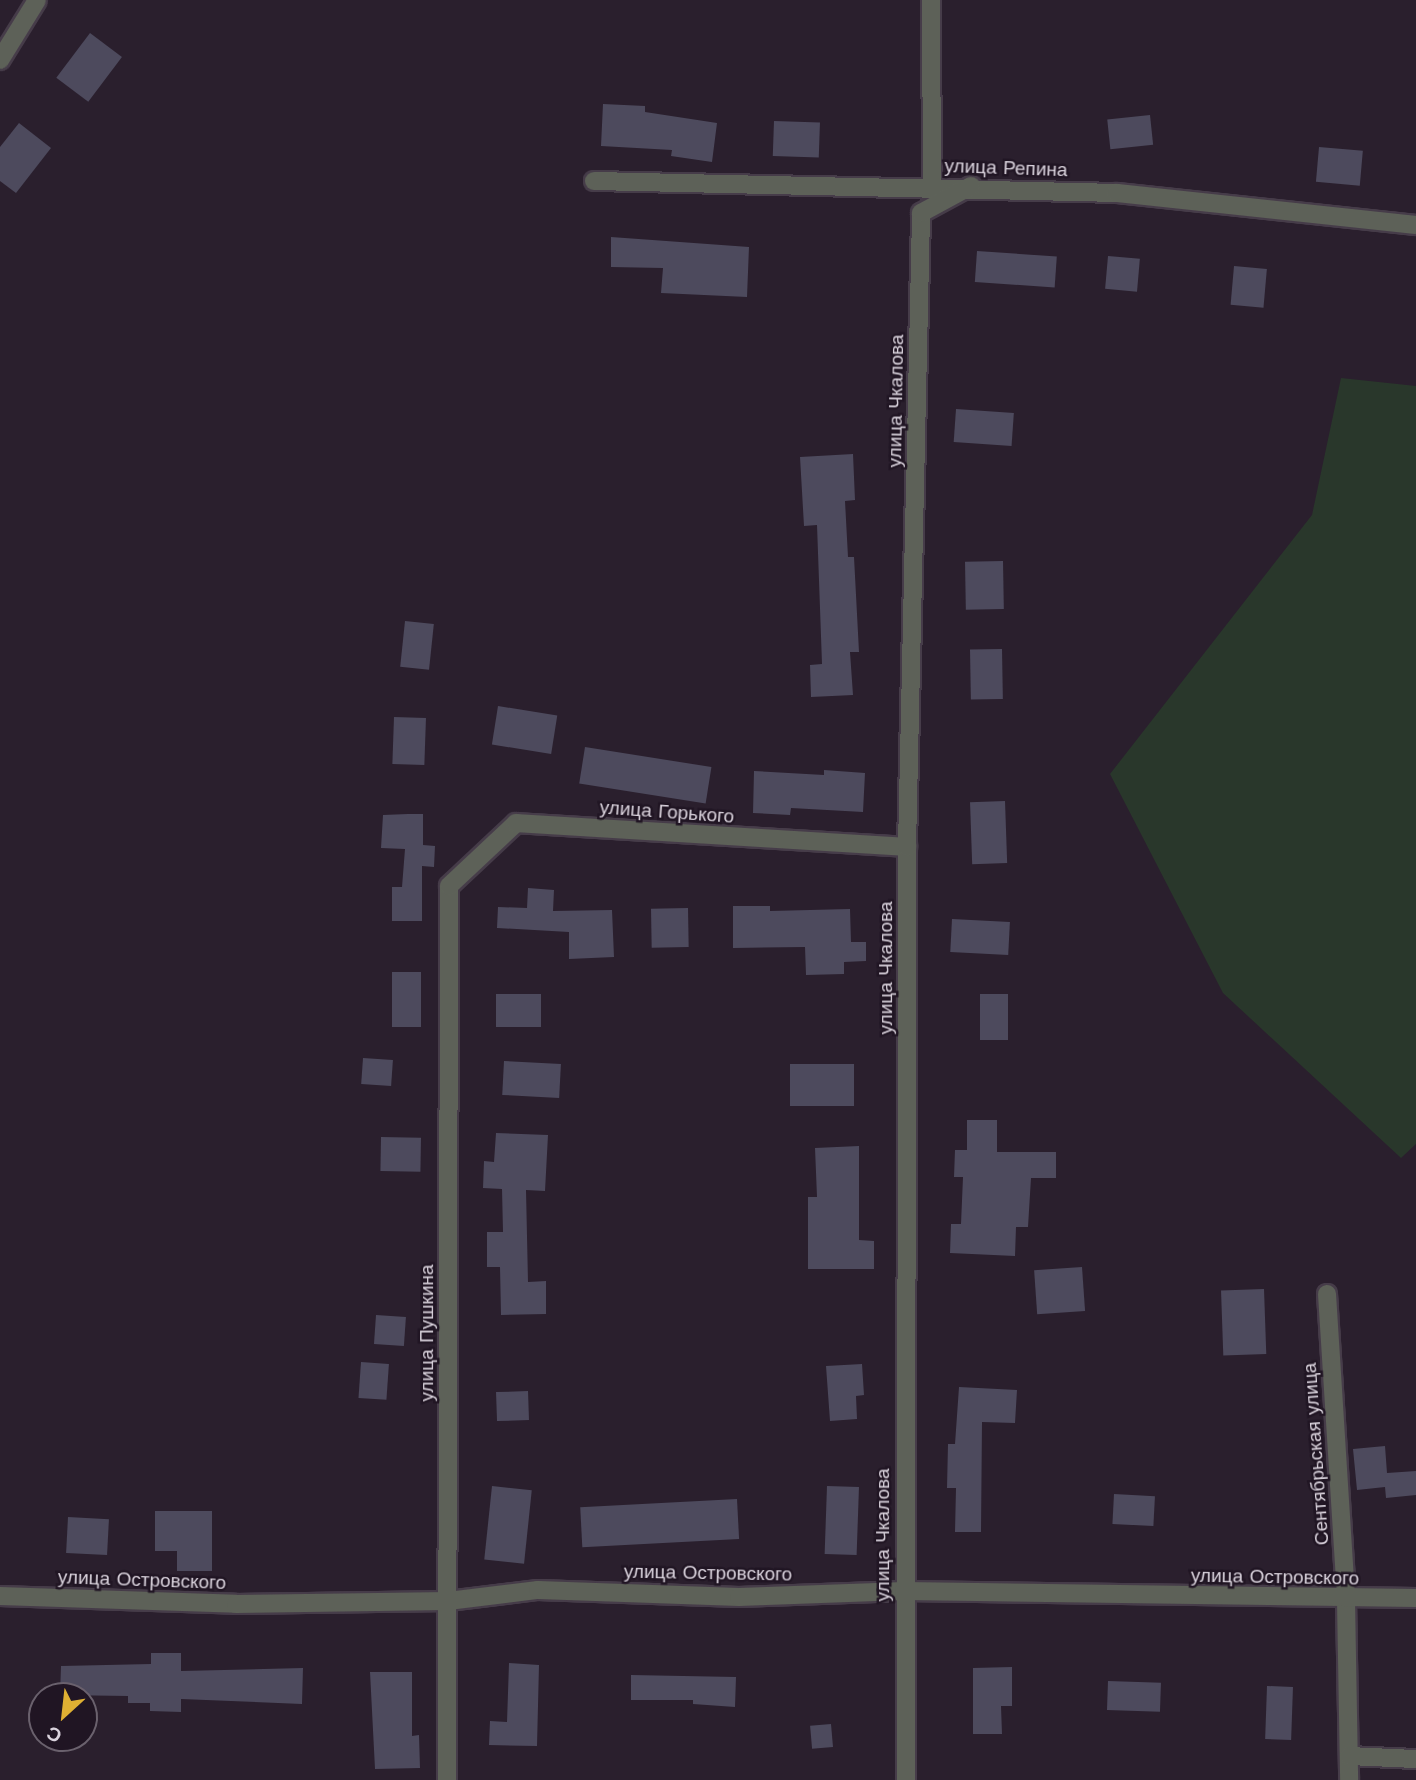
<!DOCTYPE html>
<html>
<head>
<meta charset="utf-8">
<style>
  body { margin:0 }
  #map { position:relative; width:1416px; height:1780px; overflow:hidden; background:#2a1f2d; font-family:"Work Sans",sans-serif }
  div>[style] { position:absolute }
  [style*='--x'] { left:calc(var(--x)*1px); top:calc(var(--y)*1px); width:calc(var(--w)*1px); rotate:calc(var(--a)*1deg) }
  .green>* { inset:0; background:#29372b }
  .building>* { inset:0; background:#4d4a5d; transform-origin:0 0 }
  .roads { filter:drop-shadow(2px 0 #463c49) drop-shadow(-2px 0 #463c49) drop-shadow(0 2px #463c49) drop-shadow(0 -2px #463c49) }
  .minor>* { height:18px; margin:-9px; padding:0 9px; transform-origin:9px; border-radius:9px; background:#5d6158 }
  span { translate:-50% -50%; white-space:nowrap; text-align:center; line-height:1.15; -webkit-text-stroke:5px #201523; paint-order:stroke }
  .street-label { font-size:19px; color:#dad3dd }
  .north { position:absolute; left:28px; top:1682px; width:70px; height:70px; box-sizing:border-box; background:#201523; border:2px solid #6a616d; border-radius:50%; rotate:207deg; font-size:19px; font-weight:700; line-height:28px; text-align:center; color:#dad3dd }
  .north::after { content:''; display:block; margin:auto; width:24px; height:32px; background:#dfb033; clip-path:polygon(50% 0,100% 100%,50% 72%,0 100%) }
</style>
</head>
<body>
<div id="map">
  <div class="green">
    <i style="clip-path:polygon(1341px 378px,1416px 386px,1416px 1144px,1401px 1158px,1223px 993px,1110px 774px,1312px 515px)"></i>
  </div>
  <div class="building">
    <i style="left:90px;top:33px;width:40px;height:56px;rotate:37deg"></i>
    <i style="clip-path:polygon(603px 104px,645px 106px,645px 112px,717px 123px,712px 162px,671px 156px,672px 150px,601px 146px)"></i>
    <i style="left:1150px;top:115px;width:30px;height:43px;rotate:84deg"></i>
    <i style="left:774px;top:121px;width:46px;height:35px;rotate:2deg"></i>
    <i style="clip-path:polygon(19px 123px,51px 148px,16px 193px,0 181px,0 147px)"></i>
    <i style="left:1319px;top:147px;width:44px;height:35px;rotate:5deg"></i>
    <i style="clip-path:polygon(611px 237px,749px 247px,747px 297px,661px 293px,663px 268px,611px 267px)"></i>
    <i style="left:977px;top:251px;width:80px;height:31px;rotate:4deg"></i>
    <i style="left:1108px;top:256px;width:32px;height:33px;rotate:5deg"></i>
    <i style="left:1234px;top:266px;width:33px;height:39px;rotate:5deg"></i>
    <i style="left:956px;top:409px;width:58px;height:33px;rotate:4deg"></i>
    <i style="clip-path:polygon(853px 454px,855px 500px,845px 501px,848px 557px,854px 557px,859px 652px,850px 652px,853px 695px,811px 697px,810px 665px,822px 664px,817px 525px,804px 526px,800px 457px)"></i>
    <i style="left:1003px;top:561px;width:48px;height:38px;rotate:89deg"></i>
    <i style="left:405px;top:621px;width:29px;height:46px;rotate:6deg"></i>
    <i style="left:1002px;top:649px;width:50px;height:32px;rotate:89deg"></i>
    <i style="left:498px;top:706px;width:60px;height:39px;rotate:9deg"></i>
    <i style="left:394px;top:717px;width:32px;height:47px;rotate:2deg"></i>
    <i style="left:585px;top:747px;width:128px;height:37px;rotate:9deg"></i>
    <i style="clip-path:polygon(824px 770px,865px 773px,863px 812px,791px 808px,790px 815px,753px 813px,754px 771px,824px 775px)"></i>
    <i style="left:1005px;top:801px;width:62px;height:35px;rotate:88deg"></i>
    <i style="clip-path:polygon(408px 814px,423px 814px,423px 845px,435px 846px,434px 867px,422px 866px,422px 921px,392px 921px,392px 887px,402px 887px,405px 849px,381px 848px,383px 815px)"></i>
    <i style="clip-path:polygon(528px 888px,554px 890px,553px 911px,612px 910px,614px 957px,569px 959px,569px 932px,497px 928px,498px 907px,527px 908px)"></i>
    <i style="clip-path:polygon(733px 906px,770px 906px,770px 911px,850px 909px,851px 942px,866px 942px,866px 961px,844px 962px,844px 974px,806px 975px,805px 947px,733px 948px)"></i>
    <i style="left:688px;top:908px;width:39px;height:37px;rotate:89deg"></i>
    <i style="left:952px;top:919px;width:58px;height:33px;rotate:3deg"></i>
    <i style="left:392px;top:972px;width:29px;height:55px"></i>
    <i style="left:541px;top:994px;width:33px;height:45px;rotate:90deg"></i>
    <i style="left:980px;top:994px;width:28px;height:46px"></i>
    <i style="left:363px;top:1058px;width:30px;height:26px;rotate:4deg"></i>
    <i style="left:504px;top:1061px;width:57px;height:34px;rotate:3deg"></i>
    <i style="left:790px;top:1064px;width:64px;height:42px"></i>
    <i style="clip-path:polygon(967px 1120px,997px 1120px,997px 1152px,1056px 1152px,1056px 1178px,1031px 1178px,1028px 1227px,1016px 1227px,1015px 1256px,950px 1253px,951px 1224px,961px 1224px,963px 1177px,954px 1177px,955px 1150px,967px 1150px)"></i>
    <i style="clip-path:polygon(496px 1133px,548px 1135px,545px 1191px,526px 1190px,528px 1282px,546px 1281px,546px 1314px,501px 1315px,500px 1267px,487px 1267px,487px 1232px,503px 1232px,502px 1189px,483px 1188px,484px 1161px,494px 1162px)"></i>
    <i style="left:381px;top:1137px;width:40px;height:34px;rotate:1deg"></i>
    <i style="clip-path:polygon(859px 1146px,859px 1240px,874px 1241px,874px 1269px,808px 1269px,808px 1197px,817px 1197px,815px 1148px)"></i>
    <i style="left:1082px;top:1267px;width:44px;height:48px;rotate:86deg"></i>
    <i style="left:1264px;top:1289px;width:65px;height:43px;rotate:88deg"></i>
    <i style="left:376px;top:1315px;width:30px;height:29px;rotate:4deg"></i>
    <i style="left:361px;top:1362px;width:28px;height:36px;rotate:4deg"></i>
    <i style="clip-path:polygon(862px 1364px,864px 1395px,856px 1396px,857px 1419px,830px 1421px,826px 1366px)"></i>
    <i style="clip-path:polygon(959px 1387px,1017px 1390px,1015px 1423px,982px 1422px,981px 1532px,955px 1532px,956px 1488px,947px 1488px,948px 1444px,955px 1444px)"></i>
    <i style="left:528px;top:1391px;width:29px;height:32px;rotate:88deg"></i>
    <i style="clip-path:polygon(1385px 1446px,1387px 1473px,1416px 1471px,1416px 1495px,1386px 1498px,1385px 1487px,1357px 1490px,1353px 1449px)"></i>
    <i style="left:492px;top:1486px;width:40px;height:74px;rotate:6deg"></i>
    <i style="left:827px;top:1486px;width:32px;height:68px;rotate:2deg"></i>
    <i style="left:1114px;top:1494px;width:41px;height:30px;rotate:3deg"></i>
    <i style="left:737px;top:1499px;width:40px;height:157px;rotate:87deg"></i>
    <i style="clip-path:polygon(155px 1511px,212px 1511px,212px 1571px,177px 1571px,177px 1551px,155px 1551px)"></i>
    <i style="left:68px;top:1517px;width:41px;height:36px;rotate:3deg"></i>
    <i style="clip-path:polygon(151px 1653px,181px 1653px,181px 1671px,303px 1668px,302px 1704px,181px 1699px,181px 1712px,150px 1711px,150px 1703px,128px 1703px,128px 1696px,60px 1695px,61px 1666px,151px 1664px)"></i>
    <i style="clip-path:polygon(509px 1663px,539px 1665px,537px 1746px,489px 1745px,490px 1721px,507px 1722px)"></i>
    <i style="clip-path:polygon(1012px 1667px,1012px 1706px,1001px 1706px,1002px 1734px,973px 1734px,973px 1668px)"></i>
    <i style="clip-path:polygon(370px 1672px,412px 1672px,412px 1736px,419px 1735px,420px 1768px,375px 1769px)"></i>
    <i style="clip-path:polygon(631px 1675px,736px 1677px,735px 1707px,693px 1704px,693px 1700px,631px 1700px)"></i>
    <i style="left:1108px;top:1681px;width:53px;height:29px;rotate:2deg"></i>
    <i style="left:1267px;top:1686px;width:26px;height:53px;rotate:2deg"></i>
    <i style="left:831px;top:1724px;width:23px;height:21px;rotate:85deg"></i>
  </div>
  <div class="roads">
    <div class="minor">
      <i style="--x:931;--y:0;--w:186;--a:89.7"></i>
      <i style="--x:0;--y:60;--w:70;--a:-58.3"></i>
      <i style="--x:594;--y:181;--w:523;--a:1.31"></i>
      <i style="--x:1117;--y:193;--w:301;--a:6.1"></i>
      <i style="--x:1327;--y:1294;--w:307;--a:86.4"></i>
      <i style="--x:1346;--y:1600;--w:180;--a:89"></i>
      <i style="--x:0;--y:1596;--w:236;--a:1.9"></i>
      <i style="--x:236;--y:1604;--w:212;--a:-0.8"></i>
      <i style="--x:448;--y:1601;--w:91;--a:-7"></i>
      <i style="--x:538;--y:1590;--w:201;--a:2"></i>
      <i style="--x:739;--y:1597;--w:165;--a:-2.1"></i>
      <i style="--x:904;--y:1591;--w:512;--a:0.78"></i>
      <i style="--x:1349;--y:1756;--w:67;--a:2.6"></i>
      <i style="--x:447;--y:1780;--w:894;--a:-89.87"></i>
      <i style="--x:449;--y:886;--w:92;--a:-43.2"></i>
      <i style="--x:516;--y:823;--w:392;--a:3.5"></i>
      <i style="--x:906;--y:1780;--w:933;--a:-89.94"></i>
      <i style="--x:907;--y:847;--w:634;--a:-88.73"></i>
      <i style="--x:921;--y:213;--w:57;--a:-28.4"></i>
    </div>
  </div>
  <div class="street-label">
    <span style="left:1006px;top:168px;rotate:2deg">улица Репина</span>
    <span style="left:896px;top:401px;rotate:-89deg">улица Чкалова</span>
    <span style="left:667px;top:812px;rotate:4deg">улица Горького</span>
    <span style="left:886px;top:968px;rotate:-90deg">улица Чкалова</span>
    <span style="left:427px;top:1333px;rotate:-90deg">улица Пушкина</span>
    <span style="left:1316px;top:1454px;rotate:-94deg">Сентябрьская улица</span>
    <span style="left:883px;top:1535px;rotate:-90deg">улица Чкалова</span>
    <span style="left:708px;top:1573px;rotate:1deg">улица Островского</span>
    <span style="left:1275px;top:1577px;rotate:1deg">улица Островского</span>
    <span style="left:142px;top:1580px;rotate:2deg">улица Островского</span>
  </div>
  <div class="north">С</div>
</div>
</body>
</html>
